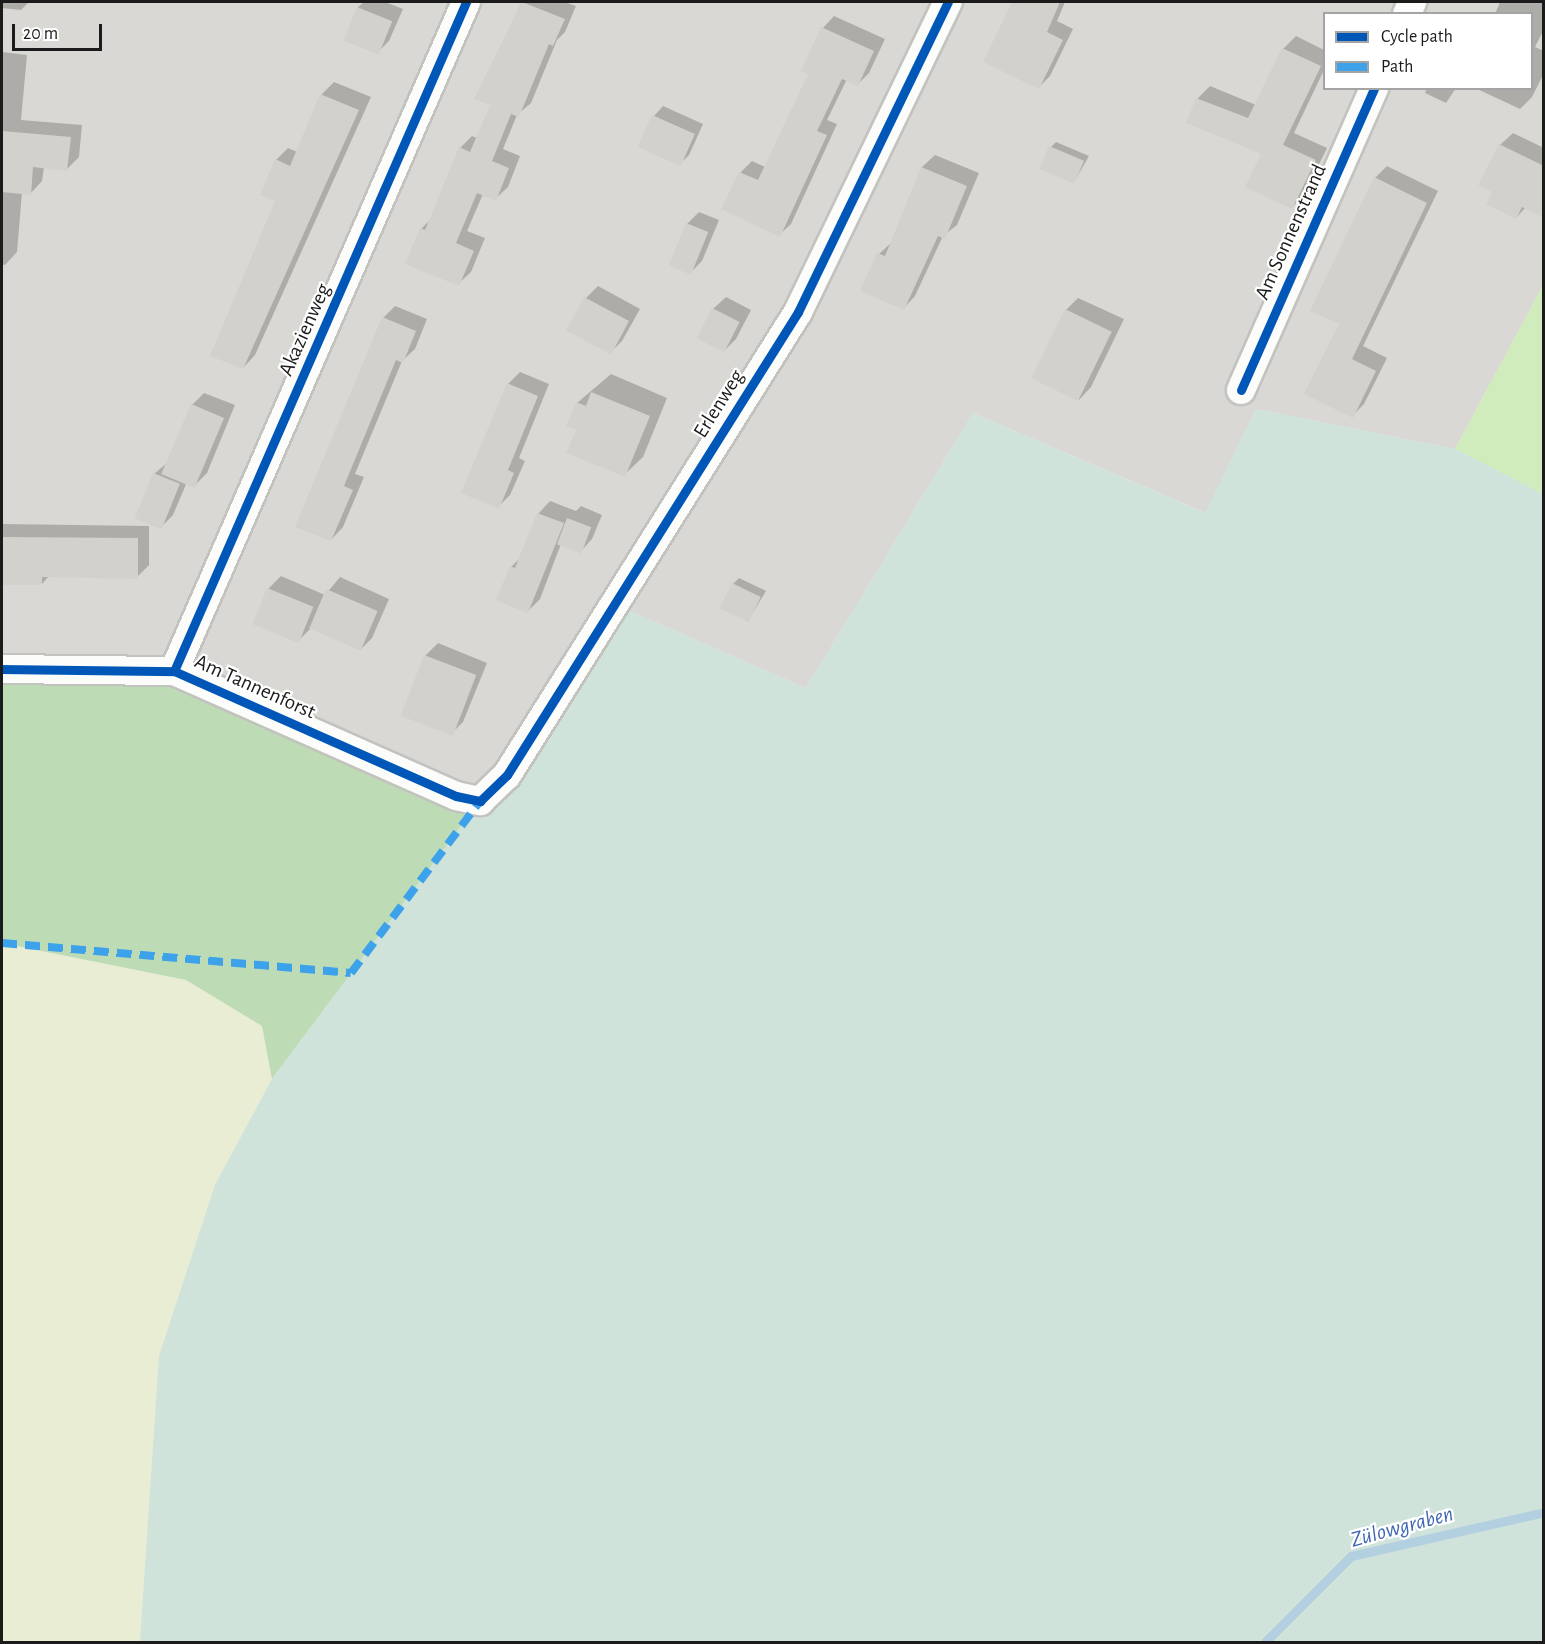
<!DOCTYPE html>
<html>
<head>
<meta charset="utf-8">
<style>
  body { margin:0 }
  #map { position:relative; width:1545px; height:1644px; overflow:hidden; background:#eae9e2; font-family:"Alegreya Sans",sans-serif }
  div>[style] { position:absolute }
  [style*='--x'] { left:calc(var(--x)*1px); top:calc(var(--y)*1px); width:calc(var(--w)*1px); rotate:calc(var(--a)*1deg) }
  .residential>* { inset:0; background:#d9d8d4 }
  .farmland>* { inset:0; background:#e8edd4 }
  .grass>* { inset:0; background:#d0ecbd }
  .forest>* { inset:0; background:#bddcb5 }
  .wetland>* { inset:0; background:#d0e3da }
  .shadow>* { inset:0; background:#0003 }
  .stream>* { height:9px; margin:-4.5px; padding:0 4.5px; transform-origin:4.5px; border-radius:4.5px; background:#b3d0e1 }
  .building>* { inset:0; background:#d3d1cb; transform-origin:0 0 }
  .roads { filter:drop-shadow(2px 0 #c2c2bf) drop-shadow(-2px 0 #c2c2bf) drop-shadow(0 2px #c2c2bf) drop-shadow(0 -2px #c2c2bf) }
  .street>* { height:28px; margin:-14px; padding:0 14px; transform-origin:14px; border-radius:14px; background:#fcfcfb }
  .quiet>* { height:8px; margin-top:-4px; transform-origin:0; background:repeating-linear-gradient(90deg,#3da2ea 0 15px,transparent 0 23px) }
  .cycleway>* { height:9px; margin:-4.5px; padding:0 4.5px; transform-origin:4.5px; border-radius:4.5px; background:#0057b8 }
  span { translate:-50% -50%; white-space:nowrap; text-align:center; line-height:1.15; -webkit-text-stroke:4.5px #fff; paint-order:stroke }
  .street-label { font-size:21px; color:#1b1b1b }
  .water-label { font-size:22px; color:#4067b3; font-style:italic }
  .frame { position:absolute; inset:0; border:3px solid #1b1b1b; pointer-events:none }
  .legend { position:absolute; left:1323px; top:12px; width:210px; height:78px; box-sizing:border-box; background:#fff; border:2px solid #a4a4a4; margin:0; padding:8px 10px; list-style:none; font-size:18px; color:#1b1b1b }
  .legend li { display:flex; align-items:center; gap:12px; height:30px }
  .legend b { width:30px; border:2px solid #a4a4a4 }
  .scale { position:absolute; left:12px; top:24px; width:90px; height:27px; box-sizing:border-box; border:3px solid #1b1b1b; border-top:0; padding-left:8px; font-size:18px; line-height:21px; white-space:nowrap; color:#1b1b1b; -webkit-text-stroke:4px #fff; paint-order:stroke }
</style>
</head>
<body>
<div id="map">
  <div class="residential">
    <i style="clip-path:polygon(evenodd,2px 2px,1543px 2px,1543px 285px,1455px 449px,1256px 409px,1206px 513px,973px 413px,806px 688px,614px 604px,480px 801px,2px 669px,2px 2px,1324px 14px,1532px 14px,1532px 88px,1324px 88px,1324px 14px)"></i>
  </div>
  <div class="farmland">
    <i style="clip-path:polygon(2px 943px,186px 980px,262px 1026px,272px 1079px,215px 1185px,159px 1356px,140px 1642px,2px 1642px)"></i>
  </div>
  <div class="grass">
    <i style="clip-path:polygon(1543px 285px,1543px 494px,1455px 449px)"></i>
  </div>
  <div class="forest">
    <i style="clip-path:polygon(2px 669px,174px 671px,480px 801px,272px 1079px,262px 1026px,186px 980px,2px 943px)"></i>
  </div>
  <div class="wetland">
    <i style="clip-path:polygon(1256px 409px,1455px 449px,1543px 494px,1543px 1642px,140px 1642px,159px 1356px,215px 1185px,272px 1079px,480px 801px,614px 604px,806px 688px,973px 413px,1205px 513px)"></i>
  </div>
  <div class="shadow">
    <i style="clip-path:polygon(2px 2px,29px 2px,21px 10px,2px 8px)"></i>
    <i style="clip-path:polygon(364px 2px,385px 2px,403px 9px,389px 41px,377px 53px,358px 7px)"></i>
    <i style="clip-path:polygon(522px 2px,564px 2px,576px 6px,565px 32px,557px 40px,531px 103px,517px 115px,503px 149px,520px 156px,508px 187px,495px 199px,483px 194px,467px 231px,485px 238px,471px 272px,458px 284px,421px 229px,431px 219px,460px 148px,472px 136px,477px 138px,492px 105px,476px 98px)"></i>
    <i style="clip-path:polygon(1014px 2px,1065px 2px,1057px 21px,1073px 29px,1050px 76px,1039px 87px,985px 62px)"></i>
    <i style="clip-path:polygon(1500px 2px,1544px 2px,1544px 29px,1535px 47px,1544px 51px,1544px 73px,1532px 97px,1520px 109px,1475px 88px,1532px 88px,1532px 14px,1495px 14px)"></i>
    <i style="clip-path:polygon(834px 16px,885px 39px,869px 73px,858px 84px,847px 79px,827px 120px,837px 124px,791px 224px,779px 235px,723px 209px,741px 172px,752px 161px,765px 167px,810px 73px,803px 70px,823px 28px)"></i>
    <i style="clip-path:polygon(1296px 36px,1324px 50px,1324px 70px,1294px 133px,1327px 148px,1304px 195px,1292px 207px,1263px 153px,1188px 122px,1198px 98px,1210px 86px,1256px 105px,1283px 49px)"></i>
    <i style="clip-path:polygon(2px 52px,27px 55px,21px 120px,82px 125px,79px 157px,67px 169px,44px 167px,42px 181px,30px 194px,22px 193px,17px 252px,5px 265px,2px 264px)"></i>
    <i style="clip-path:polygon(334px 82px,371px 97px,255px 355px,243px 368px,277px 200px,276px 160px,288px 148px,297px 152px,322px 94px)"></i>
    <i style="clip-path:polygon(1427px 88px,1456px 88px,1446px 103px,1425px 93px)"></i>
    <i style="clip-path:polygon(663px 106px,703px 124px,689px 155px,679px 165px,639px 146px,654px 116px)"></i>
    <i style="clip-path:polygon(1513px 133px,1544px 148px,1544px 214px,1526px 207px,1516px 218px,1494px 191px,1500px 145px)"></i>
    <i style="clip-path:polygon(1056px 142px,1089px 156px,1074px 182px,1051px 147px)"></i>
    <i style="clip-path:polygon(935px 155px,979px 173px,957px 225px,943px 236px,915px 296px,903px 309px,879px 254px,892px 242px,922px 167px)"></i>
    <i style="clip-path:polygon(1387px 166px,1438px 191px,1363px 346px,1387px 358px,1364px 404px,1352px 416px,1341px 323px,1375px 178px)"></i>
    <i style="clip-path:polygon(699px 212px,719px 220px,702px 261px,690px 273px,687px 224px)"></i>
    <i style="clip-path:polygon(598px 286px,640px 309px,622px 341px,610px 353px,568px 330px,586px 298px)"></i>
    <i style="clip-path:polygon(726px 297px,751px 310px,736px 339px,724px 351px,713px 309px)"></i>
    <i style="clip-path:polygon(1078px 298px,1124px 319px,1091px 387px,1079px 400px,1066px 310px)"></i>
    <i style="clip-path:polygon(395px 306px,427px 319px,415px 349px,402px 361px,355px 474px,364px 477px,343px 527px,331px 540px,383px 318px)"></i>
    <i style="clip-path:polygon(520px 372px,549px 384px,519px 458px,525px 461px,510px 495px,498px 507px,508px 384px)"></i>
    <i style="clip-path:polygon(611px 374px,667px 398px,643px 457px,624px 475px,578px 429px,577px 403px)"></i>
    <i style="clip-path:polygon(204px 393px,235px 405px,207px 473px,195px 485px,187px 482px,173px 515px,161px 527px,154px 474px,168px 462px,192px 405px)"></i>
    <i style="clip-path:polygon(550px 501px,576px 511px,581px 506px,602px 515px,592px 539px,580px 552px,561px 544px,540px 599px,528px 611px,511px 567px,521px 557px,538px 514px)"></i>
    <i style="clip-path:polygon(2px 524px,149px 526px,149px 565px,137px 577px,49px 576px,42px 584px,2px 583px)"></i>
    <i style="clip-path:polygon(281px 576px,325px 595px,340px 577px,389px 599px,372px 638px,360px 650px,311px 628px,298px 641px,255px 623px,269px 588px)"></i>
    <i style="clip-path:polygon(739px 578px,766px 591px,748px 621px,733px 584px)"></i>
    <i style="clip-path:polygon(438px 643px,487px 663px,463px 722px,451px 734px,402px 714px,426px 655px)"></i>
  </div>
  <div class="stream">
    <i style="--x:1265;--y:1642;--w:122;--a:-45"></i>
    <i style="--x:1351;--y:1556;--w:198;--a:-12.8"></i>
  </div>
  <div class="building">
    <i style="clip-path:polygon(522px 2px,565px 19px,553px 46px,549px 44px,519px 117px,511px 114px,492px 161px,509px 168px,496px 201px,477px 193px,456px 243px,474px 251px,459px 286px,405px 264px,420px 228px,425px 230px,459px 147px,470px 152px,490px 105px,474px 99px)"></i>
    <i style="clip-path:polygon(1012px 2px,1060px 2px,1047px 32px,1063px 40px,1039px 89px,983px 62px)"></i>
    <i style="left:357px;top:7px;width:38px;height:36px;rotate:22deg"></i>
    <i style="clip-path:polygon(821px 27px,874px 51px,858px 86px,842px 79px,817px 131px,827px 135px,780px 237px,721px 209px,739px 172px,758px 180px,808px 74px,801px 71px)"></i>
    <i style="clip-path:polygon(1282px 48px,1321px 66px,1283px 145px,1316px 160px,1292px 209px,1245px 187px,1261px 154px,1186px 123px,1196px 98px,1248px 118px)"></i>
    <i style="clip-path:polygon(320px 94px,359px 110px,243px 369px,210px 356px,275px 201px,260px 195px,275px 159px,290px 166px)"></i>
    <i style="left:652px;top:115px;width:47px;height:35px;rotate:24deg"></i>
    <i style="clip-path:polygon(2px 131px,71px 137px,67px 171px,33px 167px,31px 195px,2px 192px)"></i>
    <i style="clip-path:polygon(1499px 144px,1544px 166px,1544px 218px,1522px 207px,1516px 219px,1486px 204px,1492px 192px,1478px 185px)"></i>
    <i style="left:1049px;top:146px;width:38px;height:25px;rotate:23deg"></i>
    <i style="clip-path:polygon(921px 167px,967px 186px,945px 239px,938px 236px,904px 310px,860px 291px,877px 253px,885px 256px)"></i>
    <i style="clip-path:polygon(1374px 177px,1427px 203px,1352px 359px,1376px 371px,1353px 418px,1304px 394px,1339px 324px,1310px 311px)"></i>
    <i style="left:686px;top:223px;width:24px;height:46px;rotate:22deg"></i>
    <i style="left:584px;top:297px;width:51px;height:38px;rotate:28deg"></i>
    <i style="left:712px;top:308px;width:31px;height:34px;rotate:27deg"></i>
    <i style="left:1065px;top:309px;width:52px;height:77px;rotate:26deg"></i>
    <i style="clip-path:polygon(382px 317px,416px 331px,403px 363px,396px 360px,344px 486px,353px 490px,331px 541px,295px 527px)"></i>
    <i style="clip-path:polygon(507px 383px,538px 396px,508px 470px,514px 473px,499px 509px,461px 493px)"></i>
    <i style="clip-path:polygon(591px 392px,650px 416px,625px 477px,566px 453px,576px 430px,566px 426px,576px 402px,586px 406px)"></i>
    <i style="left:191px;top:404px;width:36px;height:76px;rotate:23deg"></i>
    <i style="left:153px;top:473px;width:29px;height:49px;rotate:22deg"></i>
    <i style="clip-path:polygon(537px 513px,564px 523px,528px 613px,496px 600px,510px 566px,515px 568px)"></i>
    <i style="left:567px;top:518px;width:26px;height:28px;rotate:21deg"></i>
    <i style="clip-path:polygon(2px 537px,138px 538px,138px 579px,42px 577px,42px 585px,2px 585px)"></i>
    <i style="left:732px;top:583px;width:32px;height:28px;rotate:26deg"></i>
    <i style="left:267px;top:588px;width:50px;height:39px;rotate:22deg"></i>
    <i style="left:326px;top:589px;width:56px;height:43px;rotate:23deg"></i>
    <i style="left:424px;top:655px;width:56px;height:65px;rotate:21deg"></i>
  </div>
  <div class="roads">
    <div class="street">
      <i style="--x:1407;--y:14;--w:13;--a:-67"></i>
      <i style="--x:1241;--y:390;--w:330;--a:-66.2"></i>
      <i style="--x:2;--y:669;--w:172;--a:0.7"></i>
      <i style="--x:174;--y:671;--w:308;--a:23.9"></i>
      <i style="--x:456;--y:796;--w:25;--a:12"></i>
      <i style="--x:480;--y:801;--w:37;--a:-44"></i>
      <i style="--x:507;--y:775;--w:547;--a:-57.85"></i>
      <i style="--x:798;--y:312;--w:344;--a:-64.2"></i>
      <i style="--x:174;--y:671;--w:730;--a:-66.42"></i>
    </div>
  </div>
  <div class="quiet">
    <i style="--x:2;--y:943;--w:350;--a:4.9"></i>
    <i style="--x:351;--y:973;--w:215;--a:-53.1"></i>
  </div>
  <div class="cycleway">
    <i style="--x:1241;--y:390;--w:330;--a:-66.2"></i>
    <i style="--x:2;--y:669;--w:172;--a:0.7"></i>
    <i style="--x:174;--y:671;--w:308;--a:23.9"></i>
    <i style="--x:456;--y:796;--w:25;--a:12"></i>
    <i style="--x:480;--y:801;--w:37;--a:-44"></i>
    <i style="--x:507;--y:775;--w:547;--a:-57.85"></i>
    <i style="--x:798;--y:312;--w:344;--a:-64.2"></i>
    <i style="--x:174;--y:671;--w:730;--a:-66.42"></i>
  </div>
  <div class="street-label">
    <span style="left:1291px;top:232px;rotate:-66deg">Am Sonnenstrand</span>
    <span style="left:305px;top:330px;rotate:-66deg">Akazienweg</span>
    <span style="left:719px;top:404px;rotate:-58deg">Erlenweg</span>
    <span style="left:255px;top:687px;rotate:24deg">Am Tannenforst</span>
  </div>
  <div class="water-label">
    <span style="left:1402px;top:1527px;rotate:-15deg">Zülowgraben</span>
  </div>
  <div class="frame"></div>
  <ul class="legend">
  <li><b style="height:8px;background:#0057b8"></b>Cycle path</li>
  <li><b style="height:8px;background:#3da2ea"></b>Path</li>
  </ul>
  <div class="scale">20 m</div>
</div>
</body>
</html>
